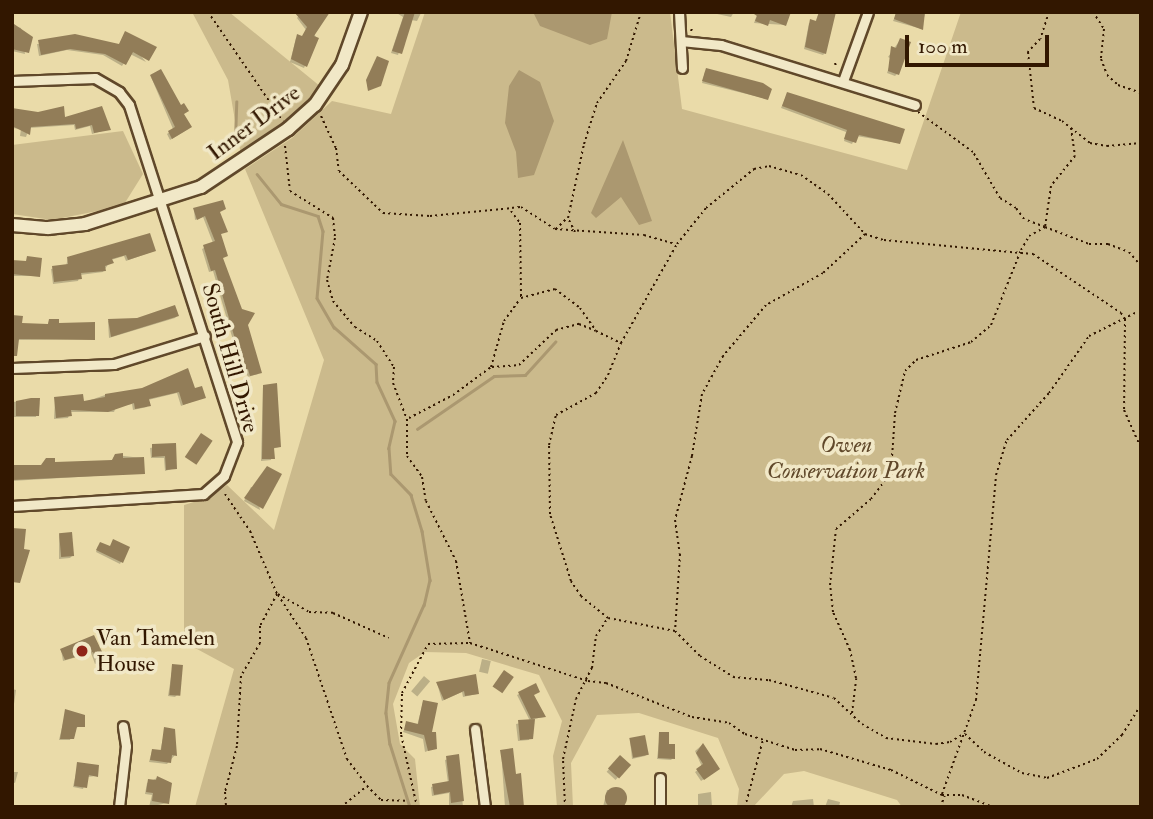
<!DOCTYPE html>
<html>
<head>
<meta charset="utf-8">
<style>
  body { margin:0 }
  #map { position:relative; width:1153px; height:819px; overflow:hidden; background:#eadba9; font-family:"IM FELL Double Pica",serif }
  div>[style] { position:absolute }
  [style*='--x'] { left:calc(var(--x)*1px); top:calc(var(--y)*1px); width:calc(var(--w)*1px); rotate:calc(var(--a)*1deg) }
  .green>* { inset:0; background:#cbba8c }
  .water>* { inset:0; background:#ab9870 }
  .shadow>* { inset:0; background:#0003; transform-origin:0 0 }
  .stream>* { height:2.5px; margin:-1.25px; padding:0 1.25px; transform-origin:1.25px; border-radius:1.25px; background:#ab9870 }
  .building>* { inset:0; background:#927d58; transform-origin:0 0 }
  .round { border-radius:50% }
  .path>* { height:2px; margin-top:-1px; transform-origin:0; background:repeating-linear-gradient(90deg,#321700 0 2px,transparent 0 5.5px) }
  .roads { filter:drop-shadow(2px 0 #60482a) drop-shadow(-2px 0 #60482a) drop-shadow(0 2px #60482a) drop-shadow(0 -2px #60482a) }
  .street>* { height:9px; margin:-4.5px; padding:0 4.5px; transform-origin:4.5px; border-radius:4.5px; background:#f1e8c7 }
  .secondary>* { height:12px; margin:-6px; padding:0 6px; transform-origin:6px; border-radius:6px; background:#f1e8c7 }
  .dots>* { width:19px; height:19px; translate:-50% -50%; box-sizing:border-box; border:4px solid #f1e8c7; border-radius:50% }
  span { translate:-50% -50%; white-space:nowrap; text-align:center; line-height:1.15; -webkit-text-stroke:7px #f1e8c7; paint-order:stroke }
  .street-label { font-size:23px; color:#321700 }
  .park-label { font-size:23px; color:#60482a; font-style:italic }
  .poi-label { font-size:23px; color:#321700 }
  .left { translate:0 -50%; text-align:left }
  .frame { position:absolute; inset:0; border:14px solid #321700; pointer-events:none }
  .scale { position:absolute; left:905px; top:35px; width:144px; height:32px; box-sizing:border-box; border:4px solid #321700; border-top:0; padding-left:9px; font-size:21px; line-height:24px; white-space:nowrap; color:#321700; -webkit-text-stroke:5px #f1e8c7; paint-order:stroke }
</style>
</head>
<body>
<div id="map">
  <div class="green">
    <i style="clip-path:polygon(192px 12px,229px 12px,326px 91px,242px 161px,228px 80px)"></i>
    <i style="clip-path:polygon(425px 12px,670px 12px,682px 109px,907px 170px,961px 12px,1141px 12px,1141px 807px,902px 807px,897px 800px,804px 771px,784px 774px,753px 807px,737px 807px,739px 789px,718px 738px,639px 713px,597px 715px,571px 763px,573px 807px,557px 807px,553px 756px,562px 721px,539px 675px,466px 653px,425px 652px,409px 663px,393px 704px,400px 744px,415px 759px,420px 807px,195px 807px,234px 669px,184px 642px,184px 505px,210px 497px,227px 485px,274px 530px,324px 360px,245px 169px,292px 138px,332px 101px,391px 114px)"></i>
    <i style="clip-path:polygon(123px 131px,143px 174px,123px 206px,52px 220px,12px 214px,12px 145px)"></i>
  </div>
  <div class="water">
    <i style="clip-path:polygon(533px 12px,612px 12px,607px 39px,590px 45px,540px 26px)"></i>
    <i style="clip-path:polygon(519px 70px,540px 82px,554px 121px,534px 175px,518px 178px,516px 152px,505px 123px,509px 86px)"></i>
    <i style="clip-path:polygon(623px 140px,652px 221px,639px 225px,621px 197px,596px 218px,591px 213px)"></i>
  </div>
  <div class="shadow">
    <i style="clip-path:polygon(302px 12px,317px 39px,304px 68px,290px 62px,296px 38px,302px 38px,306px 30px,297px 18px)"></i>
    <i style="clip-path:polygon(395px 12px,421px 13px,417px 21px,411px 20px,398px 55px,391px 53px,403px 17px)"></i>
    <i style="clip-path:polygon(708px 12px,734px 12px,731px 17px)"></i>
    <i style="clip-path:polygon(758px 12px,785px 25px,754px 23px)"></i>
    <i style="clip-path:polygon(819px 12px,825px 53px,823px 55px,804px 49px,809px 23px,815px 23px)"></i>
    <i style="clip-path:polygon(897px 12px,925px 12px,922px 29px,893px 21px)"></i>
    <i style="clip-path:polygon(14px 26px,21px 28px,25px 54px,12px 51px)"></i>
    <i style="clip-path:polygon(124px 35px,146px 62px,130px 54px,122px 66px,103px 55px,67px 50px,39px 56px,37px 44px,119px 45px)"></i>
    <i style="clip-path:polygon(900px 40px,897px 74px,895px 76px,887px 73px,892px 59px,888px 57px)"></i>
    <i style="clip-path:polygon(705px 72px,767px 99px,702px 83px)"></i>
    <i style="clip-path:polygon(151px 77px,183px 114px,188px 129px,170px 140px,167px 134px,173px 129px)"></i>
    <i style="clip-path:polygon(787px 94px,899px 143px,856px 136px,852px 144px,844px 141px,846px 132px,781px 108px)"></i>
    <i style="clip-path:polygon(101px 108px,109px 129px,92px 134px,90px 126px,75px 130px,74px 125px,29px 128px,26px 137px,20px 136px,21px 129px,12px 128px,12px 110px,63px 119px)"></i>
    <i style="clip-path:polygon(194px 210px,218px 212px,226px 231px,219px 235px,221px 258px,258px 374px,248px 377px,237px 354px,213px 271px,209px 272px,202px 249px,213px 243px,203px 217px,195px 220px)"></i>
    <i style="clip-path:polygon(154px 251px,126px 261px,124px 256px,111px 260px,103px 272px,80px 275px,78px 281px,53px 284px,51px 269px,66px 266px,68px 258px)"></i>
    <i style="clip-path:polygon(12px 263px,38px 276px,12px 276px)"></i>
    <i style="clip-path:polygon(177px 316px,175px 318px,109px 338px,108px 321px)"></i>
    <i style="clip-path:polygon(49px 321px,94px 339px,17px 340px,20px 325px,47px 326px)"></i>
    <i style="clip-path:polygon(263px 386px,279px 447px,272px 449px,271px 460px,261px 461px)"></i>
    <i style="clip-path:polygon(194px 390px,204px 397px,181px 406px,177px 393px,148px 400px,147px 407px,133px 410px,132px 404px,116px 407px,114px 412px,70px 412px,68px 418px,54px 419px,55px 399px,82px 403px,105px 395px)"></i>
    <i style="clip-path:polygon(38px 400px,36px 417px,12px 417px,12px 402px)"></i>
    <i style="clip-path:polygon(174px 444px,175px 468px,165px 471px,164px 458px,151px 458px,150px 448px)"></i>
    <i style="clip-path:polygon(115px 455px,142px 458px,143px 473px,12px 481px,12px 467px,41px 466px,47px 460px,67px 465px,111px 462px)"></i>
    <i style="clip-path:polygon(251px 487px,256px 487px,260px 510px,244px 501px)"></i>
    <i style="clip-path:polygon(59px 534px,72px 556px,70px 558px,59px 559px)"></i>
    <i style="clip-path:polygon(98px 546px,109px 548px,128px 548px,120px 564px,96px 552px)"></i>
    <i style="clip-path:polygon(93px 637px,102px 661px,95px 664px,91px 653px,63px 661px,61px 650px)"></i>
    <i style="left:482px;top:659px;width:9px;height:13px;rotate:13deg"></i>
    <i style="clip-path:polygon(173px 665px,177px 695px,175px 697px,168px 696px)"></i>
    <i style="left:424px;top:676px;width:8px;height:20px;rotate:40deg"></i>
    <i style="clip-path:polygon(437px 683px,477px 694px,463px 697px,462px 692px,442px 701px)"></i>
    <i style="clip-path:polygon(535px 686px,532px 696px,544px 717px,533px 719px,529px 740px,518px 741px,516px 724px,530px 721px,517px 695px)"></i>
    <i style="clip-path:polygon(12px 689px,16px 690px,12px 718px)"></i>
    <i style="clip-path:polygon(423px 702px,435px 748px,425px 752px,423px 739px,403px 732px,407px 723px,417px 726px)"></i>
    <i style="clip-path:polygon(66px 711px,83px 726px,74px 728px,70px 740px,59px 740px)"></i>
    <i style="clip-path:polygon(165px 729px,175px 755px,167px 764px,149px 762px,152px 751px,160px 752px)"></i>
    <i style="clip-path:polygon(660px 734px,673px 758px,671px 760px,657px 759px)"></i>
    <i style="clip-path:polygon(630px 740px,647px 754px,645px 756px,632px 759px)"></i>
    <i style="clip-path:polygon(702px 745px,716px 771px,701px 781px,695px 772px,702px 767px,695px 751px)"></i>
    <i style="clip-path:polygon(501px 751px,522px 807px,505px 807px)"></i>
    <i style="clip-path:polygon(458px 756px,463px 807px,449px 807px,449px 793px,432px 796px,431px 787px,448px 783px,445px 760px)"></i>
    <i style="left:620px;top:757px;width:12px;height:20px;rotate:42deg"></i>
    <i style="clip-path:polygon(78px 764px,96px 776px,87px 777px,83px 789px,73px 787px)"></i>
    <i style="clip-path:polygon(12px 772px,18px 772px,15px 783px,12px 782px)"></i>
    <i style="clip-path:polygon(157px 778px,167px 803px,149px 807px,152px 795px,145px 794px,147px 783px)"></i>
    <i style="clip-path:polygon(607px 790px,619px 790px,625px 796px,625px 807px,603px 807px)"></i>
    <i style="clip-path:polygon(711px 792px,712px 807px,698px 807px,698px 794px)"></i>
    <i style="clip-path:polygon(813px 799px,814px 807px,791px 807px,793px 801px)"></i>
    <i style="clip-path:polygon(828px 799px,840px 802px,839px 807px,825px 807px)"></i>
  </div>
  <div class="stream">
    <i style="--x:235;--y:139;--w:37;--a:-88"></i>
    <i style="--x:257;--y:174;--w:38;--a:51"></i>
    <i style="--x:281;--y:204;--w:39;--a:18"></i>
    <i style="--x:318;--y:216;--w:16;--a:72"></i>
    <i style="--x:323;--y:231;--w:67;--a:95.1"></i>
    <i style="--x:317;--y:298;--w:34;--a:60"></i>
    <i style="--x:334;--y:327;--w:56;--a:41.4"></i>
    <i style="--x:376;--y:364;--w:18;--a:87"></i>
    <i style="--x:377;--y:382;--w:43;--a:65.2"></i>
    <i style="--x:395;--y:421;--w:28;--a:103"></i>
    <i style="--x:389;--y:448;--w:26;--a:86"></i>
    <i style="--x:391;--y:474;--w:29;--a:46"></i>
    <i style="--x:411;--y:495;--w:38;--a:73"></i>
    <i style="--x:422;--y:531;--w:50;--a:80.7"></i>
    <i style="--x:430;--y:580;--w:26;--a:103"></i>
    <i style="--x:424;--y:605;--w:85;--a:114.2"></i>
    <i style="--x:389;--y:683;--w:30;--a:96"></i>
    <i style="--x:386;--y:713;--w:31;--a:83"></i>
    <i style="--x:390;--y:744;--w:66;--a:72.4"></i>
    <i style="--x:417;--y:429;--w:93;--a:-34.5"></i>
    <i style="--x:494;--y:376;--w:31;--a:-2"></i>
    <i style="--x:525;--y:375;--w:45;--a:-47.7"></i>
  </div>
  <div class="building">
    <i style="clip-path:polygon(294px 12px,330px 12px,314px 36px,319px 38px,307px 67px,291px 59px,297px 34px,302px 36px,307px 27px)"></i>
    <i style="clip-path:polygon(405px 12px,415px 12px,402px 54px,392px 51px)"></i>
    <i style="clip-path:polygon(751px 12px,791px 12px,786px 26px,770px 20px,768px 26px,755px 21px,757px 16px)"></i>
    <i style="clip-path:polygon(819px 12px,836px 12px,826px 54px,805px 47px,810px 19px,816px 21px)"></i>
    <i style="clip-path:polygon(896px 12px,925px 12px,923px 30px,894px 19px)"></i>
    <i style="clip-path:polygon(14px 24px,33px 37px,29px 53px,12px 49px)"></i>
    <i style="clip-path:polygon(125px 31px,157px 47px,149px 61px,133px 52px,126px 65px,105px 54px,70px 49px,41px 55px,38px 40px,75px 34px,119px 44px)"></i>
    <i style="clip-path:polygon(900px 38px,911px 42px,899px 75px,888px 71px,891px 46px,896px 48px)"></i>
    <i style="clip-path:polygon(377px 56px,389px 61px,381px 86px,368px 91px,366px 80px)"></i>
    <i style="clip-path:polygon(706px 68px,763px 83px,772px 89px,768px 100px,702px 81px)"></i>
    <i style="clip-path:polygon(161px 69px,181px 105px,184px 103px,189px 111px,184px 114px,192px 127px,172px 139px,168px 131px,175px 127px,150px 75px)"></i>
    <i style="clip-path:polygon(787px 92px,905px 129px,900px 144px,859px 135px,856px 143px,844px 139px,847px 130px,782px 106px)"></i>
    <i style="clip-path:polygon(64px 106px,65px 117px,102px 106px,111px 130px,94px 133px,92px 125px,76px 129px,75px 124px,31px 127px,30px 135px,12px 126px,12px 108px,38px 112px)"></i>
    <i style="clip-path:polygon(223px 200px,226px 209px,220px 212px,228px 232px,221px 234px,228px 256px,223px 258px,242px 309px,255px 313px,248px 325px,262px 373px,250px 376px,248px 369px,244px 370px,215px 270px,211px 271px,203px 245px,215px 241px,205px 216px,197px 220px,193px 208px)"></i>
    <i style="clip-path:polygon(150px 233px,156px 251px,128px 260px,126px 255px,112px 259px,114px 263px,105px 266px,106px 271px,81px 273px,82px 279px,54px 282px,52px 266px,68px 264px,67px 257px)"></i>
    <i style="clip-path:polygon(27px 256px,42px 258px,40px 277px,12px 274px,12px 260px,26px 261px)"></i>
    <i style="clip-path:polygon(175px 305px,179px 316px,111px 337px,108px 319px,137px 318px)"></i>
    <i style="clip-path:polygon(12px 315px,23px 316px,22px 323px,48px 324px,49px 319px,59px 319px,59px 323px,95px 322px,95px 340px,19px 339px,17px 356px,12px 356px)"></i>
    <i style="clip-path:polygon(188px 368px,195px 388px,202px 386px,206px 398px,183px 405px,179px 392px,149px 399px,151px 406px,135px 409px,134px 403px,108px 412px,71px 410px,72px 416px,56px 418px,54px 397px,83px 394px,84px 401px,105px 397px,105px 394px,142px 388px)"></i>
    <i style="clip-path:polygon(277px 383px,281px 447px,274px 448px,275px 459px,262px 459px,263px 385px)"></i>
    <i style="clip-path:polygon(31px 398px,40px 398px,39px 416px,16px 416px,16px 401px)"></i>
    <i style="left:201px;top:433px;width:14px;height:29px;rotate:34deg"></i>
    <i style="clip-path:polygon(176px 443px,177px 469px,166px 470px,165px 456px,152px 457px,152px 444px)"></i>
    <i style="clip-path:polygon(123px 453px,123px 458px,144px 457px,145px 474px,12px 480px,12px 465px,41px 465px,46px 458px,55px 458px,55px 462px,112px 460px,115px 454px)"></i>
    <i style="clip-path:polygon(267px 466px,282px 474px,263px 509px,244px 498px)"></i>
    <i style="clip-path:polygon(12px 528px,26px 529px,24px 549px,30px 550px,20px 583px,12px 582px)"></i>
    <i style="left:72px;top:532px;width:24px;height:13px;rotate:85deg"></i>
    <i style="clip-path:polygon(113px 539px,130px 547px,123px 563px,96px 550px,100px 542px,110px 546px)"></i>
    <i style="clip-path:polygon(94px 635px,106px 660px,97px 663px,93px 652px,65px 660px,60px 649px)"></i>
    <i style="left:172px;top:664px;width:11px;height:31px;rotate:5deg"></i>
    <i style="left:504px;top:670px;width:12px;height:20px;rotate:35deg"></i>
    <i style="clip-path:polygon(476px 674px,479px 694px,465px 696px,464px 691px,444px 700px,436px 682px)"></i>
    <i style="clip-path:polygon(536px 683px,540px 692px,534px 695px,546px 717px,531px 719px,518px 692px)"></i>
    <i style="clip-path:polygon(423px 700px,438px 703px,432px 732px,436px 732px,437px 749px,428px 751px,424px 735px,404px 730px,406px 721px,418px 724px)"></i>
    <i style="clip-path:polygon(65px 709px,85px 715px,85px 727px,77px 727px,74px 739px,60px 739px)"></i>
    <i style="clip-path:polygon(535px 719px,533px 739px,520px 740px,518px 720px)"></i>
    <i style="clip-path:polygon(164px 727px,175px 729px,177px 756px,172px 755px,171px 763px,150px 760px,152px 749px,161px 750px)"></i>
    <i style="clip-path:polygon(659px 732px,669px 732px,669px 744px,675px 744px,675px 759px,658px 758px)"></i>
    <i style="left:645px;top:735px;width:20px;height:16px;rotate:79deg"></i>
    <i style="clip-path:polygon(703px 743px,720px 769px,704px 780px,696px 769px,703px 764px,696px 753px)"></i>
    <i style="clip-path:polygon(513px 748px,516px 774px,521px 773px,524px 807px,510px 807px,503px 769px,500px 750px)"></i>
    <i style="clip-path:polygon(459px 754px,464px 801px,451px 803px,450px 792px,434px 795px,432px 784px,449px 781px,446px 756px)"></i>
    <i style="left:620px;top:755px;width:15px;height:18px;rotate:42deg"></i>
    <i style="clip-path:polygon(77px 762px,99px 765px,98px 777px,89px 775px,87px 788px,74px 786px)"></i>
    <i style="clip-path:polygon(157px 776px,172px 783px,169px 804px,152px 801px,153px 793px,146px 792px,148px 779px,156px 780px)"></i>
    <i class="round" style="left:605px;top:787px;width:22px;height:22px"></i>
  </div>
  <div class="path">
    <i style="--x:208;--y:12;--w:132;--a:55.5"></i>
    <i style="--x:1049;--y:12;--w:28;--a:108"></i>
    <i style="--x:1040;--y:39;--w:18;--a:133"></i>
    <i style="--x:1028;--y:52;--w:56;--a:83.9"></i>
    <i style="--x:1034;--y:108;--w:31;--a:25"></i>
    <i style="--x:1062;--y:121;--w:36;--a:38"></i>
    <i style="--x:1090;--y:143;--w:17;--a:10"></i>
    <i style="--x:1107;--y:146;--w:34;--a:-5"></i>
    <i style="--x:1093;--y:12;--w:20;--a:57"></i>
    <i style="--x:1104;--y:29;--w:30;--a:96"></i>
    <i style="--x:1101;--y:59;--w:17;--a:69"></i>
    <i style="--x:1107;--y:75;--w:15;--a:42"></i>
    <i style="--x:1118;--y:85;--w:24;--a:19"></i>
    <i style="--x:691;--y:31;--w:5;--a:-68"></i>
    <i style="--x:835;--y:63;--w:3;--a:72"></i>
    <i style="--x:321;--y:116;--w:35;--a:65"></i>
    <i style="--x:336;--y:148;--w:23;--a:83"></i>
    <i style="--x:339;--y:171;--w:61;--a:43.7"></i>
    <i style="--x:383;--y:213;--w:47;--a:3.7"></i>
    <i style="--x:430;--y:216;--w:91;--a:-5.6"></i>
    <i style="--x:521;--y:207;--w:40;--a:32.9"></i>
    <i style="--x:555;--y:229;--w:89;--a:3.9"></i>
    <i style="--x:644;--y:235;--w:33;--a:16"></i>
    <i style="--x:1071;--y:128;--w:28;--a:82"></i>
    <i style="--x:1075;--y:156;--w:38;--a:129"></i>
    <i style="--x:1051;--y:186;--w:41;--a:98.3"></i>
    <i style="--x:1045;--y:227;--w:47;--a:21.1"></i>
    <i style="--x:1089;--y:244;--w:19;--a:0"></i>
    <i style="--x:1108;--y:244;--w:22;--a:21"></i>
    <i style="--x:1129;--y:252;--w:18;--a:49"></i>
    <i style="--x:285;--y:146;--w:45;--a:83.7"></i>
    <i style="--x:290;--y:191;--w:51;--a:32.1"></i>
    <i style="--x:333;--y:218;--w:20;--a:84"></i>
    <i style="--x:335;--y:238;--w:43;--a:100.8"></i>
    <i style="--x:327;--y:280;--w:22;--a:74"></i>
    <i style="--x:333;--y:301;--w:34;--a:50"></i>
    <i style="--x:355;--y:327;--w:26;--a:32"></i>
    <i style="--x:377;--y:341;--w:31;--a:57"></i>
    <i style="--x:394;--y:367;--w:16;--a:94"></i>
    <i style="--x:393;--y:383;--w:39;--a:69"></i>
    <i style="--x:407;--y:419;--w:37;--a:90"></i>
    <i style="--x:407;--y:456;--w:26;--a:54"></i>
    <i style="--x:422;--y:477;--w:24;--a:81"></i>
    <i style="--x:426;--y:501;--w:67;--a:63.4"></i>
    <i style="--x:456;--y:561;--w:83;--a:80.3"></i>
    <i style="--x:470;--y:643;--w:124;--a:17.9"></i>
    <i style="--x:588;--y:681;--w:18;--a:6"></i>
    <i style="--x:606;--y:683;--w:92;--a:21.6"></i>
    <i style="--x:692;--y:717;--w:37;--a:9"></i>
    <i style="--x:729;--y:723;--w:19;--a:35"></i>
    <i style="--x:745;--y:734;--w:52;--a:17.7"></i>
    <i style="--x:795;--y:750;--w:25;--a:-2"></i>
    <i style="--x:820;--y:749;--w:74;--a:16.5"></i>
    <i style="--x:891;--y:770;--w:57;--a:26.1"></i>
    <i style="--x:942;--y:795;--w:20;--a:0"></i>
    <i style="--x:962;--y:795;--w:33;--a:21"></i>
    <i style="--x:511;--y:211;--w:15;--a:53"></i>
    <i style="--x:520;--y:223;--w:75;--a:89.2"></i>
    <i style="--x:521;--y:298;--w:35;--a:-15"></i>
    <i style="--x:555;--y:289;--w:31;--a:37"></i>
    <i style="--x:580;--y:308;--w:28;--a:55"></i>
    <i style="--x:596;--y:331;--w:25;--a:26"></i>
    <i style="--x:556;--y:229;--w:16;--a:-45"></i>
    <i style="--x:575;--y:232;--w:16;--a:-117"></i>
    <i style="--x:568;--y:218;--w:76;--a:-77.8"></i>
    <i style="--x:584;--y:144;--w:43;--a:-72.4"></i>
    <i style="--x:597;--y:103;--w:51;--a:-55.4"></i>
    <i style="--x:626;--y:61;--w:51;--a:-73"></i>
    <i style="--x:865;--y:234;--w:57;--a:137.1"></i>
    <i style="--x:823;--y:273;--w:65;--a:150.7"></i>
    <i style="--x:766;--y:305;--w:67;--a:130.1"></i>
    <i style="--x:723;--y:356;--w:43;--a:118.9"></i>
    <i style="--x:702;--y:394;--w:63;--a:99.2"></i>
    <i style="--x:692;--y:456;--w:66;--a:104.9"></i>
    <i style="--x:675;--y:520;--w:34;--a:82"></i>
    <i style="--x:680;--y:554;--w:77;--a:93.7"></i>
    <i style="--x:675;--y:631;--w:35;--a:45"></i>
    <i style="--x:700;--y:656;--w:39;--a:32"></i>
    <i style="--x:733;--y:677;--w:36;--a:5"></i>
    <i style="--x:769;--y:680;--w:67;--a:15.5"></i>
    <i style="--x:834;--y:698;--w:38;--a:43"></i>
    <i style="--x:862;--y:724;--w:28;--a:30"></i>
    <i style="--x:886;--y:738;--w:50;--a:6.8"></i>
    <i style="--x:936;--y:744;--w:14;--a:-8"></i>
    <i style="--x:950;--y:742;--w:17;--a:-31"></i>
    <i style="--x:492;--y:367;--w:27;--a:-4"></i>
    <i style="--x:519;--y:365;--w:51;--a:-43.4"></i>
    <i style="--x:556;--y:330;--w:24;--a:-15"></i>
    <i style="--x:579;--y:324;--w:18;--a:22"></i>
    <i style="--x:409;--y:418;--w:50;--a:-27.6"></i>
    <i style="--x:453;--y:395;--w:47;--a:-36.4"></i>
    <i style="--x:491;--y:367;--w:48;--a:-74.2"></i>
    <i style="--x:504;--y:321;--w:27;--a:-54"></i>
    <i style="--x:225;--y:494;--w:45;--a:56"></i>
    <i style="--x:250;--y:531;--w:69;--a:66.8"></i>
    <i style="--x:277;--y:594;--w:36;--a:118"></i>
    <i style="--x:260;--y:626;--w:17;--a:90"></i>
    <i style="--x:260;--y:643;--w:38;--a:120"></i>
    <i style="--x:241;--y:676;--w:70;--a:93.3"></i>
    <i style="--x:237;--y:746;--w:48;--a:104.6"></i>
    <i style="--x:225;--y:792;--w:15;--a:86"></i>
    <i style="--x:278;--y:594;--w:36;--a:30"></i>
    <i style="--x:309;--y:612;--w:24;--a:2"></i>
    <i style="--x:333;--y:613;--w:61;--a:24.1"></i>
    <i style="--x:278;--y:595;--w:51;--a:56.9"></i>
    <i style="--x:306;--y:638;--w:128;--a:71.3"></i>
    <i style="--x:347;--y:759;--w:34;--a:53"></i>
    <i style="--x:675;--y:631;--w:68;--a:-169"></i>
    <i style="--x:608;--y:618;--w:35;--a:-141"></i>
    <i style="--x:581;--y:596;--w:18;--a:-124"></i>
    <i style="--x:571;--y:581;--w:70;--a:-107.4"></i>
    <i style="--x:550;--y:514;--w:69;--a:-90.8"></i>
    <i style="--x:549;--y:445;--w:31;--a:-77"></i>
    <i style="--x:556;--y:415;--w:46;--a:-28.8"></i>
    <i style="--x:596;--y:393;--w:22;--a:-56"></i>
    <i style="--x:608;--y:375;--w:35;--a:-68"></i>
    <i style="--x:621;--y:343;--w:114;--a:-60.5"></i>
    <i style="--x:677;--y:244;--w:46;--a:-51.1"></i>
    <i style="--x:706;--y:208;--w:62;--a:-39.1"></i>
    <i style="--x:754;--y:169;--w:15;--a:-11"></i>
    <i style="--x:769;--y:166;--w:33;--a:16"></i>
    <i style="--x:801;--y:175;--w:33;--a:35"></i>
    <i style="--x:828;--y:194;--w:54;--a:47.2"></i>
    <i style="--x:865;--y:234;--w:20;--a:18"></i>
    <i style="--x:884;--y:240;--w:150;--a:5.4"></i>
    <i style="--x:1033;--y:254;--w:106;--a:33.8"></i>
    <i style="--x:1121;--y:313;--w:7;--a:56"></i>
    <i style="--x:1125;--y:319;--w:91;--a:90.6"></i>
    <i style="--x:1124;--y:410;--w:42;--a:65.9"></i>
    <i style="--x:852;--y:713;--w:35;--a:-83"></i>
    <i style="--x:856;--y:678;--w:29;--a:-102"></i>
    <i style="--x:850;--y:650;--w:42;--a:-114.1"></i>
    <i style="--x:833;--y:612;--w:27;--a:-96"></i>
    <i style="--x:830;--y:585;--w:56;--a:-83.9"></i>
    <i style="--x:836;--y:529;--w:46;--a:-40.6"></i>
    <i style="--x:871;--y:499;--w:34;--a:-53"></i>
    <i style="--x:891;--y:472;--w:59;--a:-86.1"></i>
    <i style="--x:895;--y:413;--w:43;--a:-76.6"></i>
    <i style="--x:905;--y:371;--w:16;--a:-45"></i>
    <i style="--x:916;--y:360;--w:58;--a:-18.1"></i>
    <i style="--x:971;--y:342;--w:26;--a:-40"></i>
    <i style="--x:991;--y:325;--w:81;--a:-68.2"></i>
    <i style="--x:1021;--y:250;--w:16;--a:-60"></i>
    <i style="--x:1029;--y:236;--w:18;--a:-29"></i>
    <i style="--x:1045;--y:227;--w:22;--a:-159"></i>
    <i style="--x:1024;--y:219;--w:14;--a:-126"></i>
    <i style="--x:1016;--y:208;--w:19;--a:-148"></i>
    <i style="--x:1000;--y:198;--w:53;--a:-120.4"></i>
    <i style="--x:973;--y:152;--w:68;--a:-144"></i>
    <i style="--x:965;--y:734;--w:26;--a:43"></i>
    <i style="--x:984;--y:752;--w:43;--a:28.9"></i>
    <i style="--x:1022;--y:773;--w:25;--a:11"></i>
    <i style="--x:1047;--y:778;--w:53;--a:-20.8"></i>
    <i style="--x:1097;--y:759;--w:35;--a:-44"></i>
    <i style="--x:1122;--y:735;--w:36;--a:-58"></i>
    <i style="--x:942;--y:794;--w:100;--a:-70.1"></i>
    <i style="--x:976;--y:700;--w:226;--a:-84.9"></i>
    <i style="--x:996;--y:475;--w:37;--a:-73"></i>
    <i style="--x:1007;--y:440;--w:63;--a:-48.2"></i>
    <i style="--x:1049;--y:393;--w:70;--a:-54.9"></i>
    <i style="--x:1089;--y:336;--w:54;--a:-26.6"></i>
    <i style="--x:341;--y:807;--w:33;--a:-39"></i>
    <i style="--x:367;--y:786;--w:20;--a:45"></i>
    <i style="--x:381;--y:800;--w:25;--a:2"></i>
    <i style="--x:417;--y:807;--w:75;--a:-102.4"></i>
    <i style="--x:401;--y:734;--w:41;--a:-88.6"></i>
    <i style="--x:402;--y:693;--w:55;--a:-62"></i>
    <i style="--x:428;--y:644;--w:41;--a:-1.4"></i>
    <i style="--x:565;--y:807;--w:48;--a:-92.4"></i>
    <i style="--x:563;--y:759;--w:61;--a:-77.8"></i>
    <i style="--x:576;--y:699;--w:35;--a:-63"></i>
    <i style="--x:592;--y:668;--w:32;--a:-83"></i>
    <i style="--x:596;--y:636;--w:20;--a:-57"></i>
    <i style="--x:745;--y:807;--w:69;--a:-75"></i>
    <i style="--x:940;--y:807;--w:12;--a:-66"></i>
  </div>
  <div class="roads">
    <div class="street">
      <i style="--x:679;--y:12;--w:56;--a:86.9"></i>
      <i style="--x:681;--y:41;--w:40;--a:5.7"></i>
      <i style="--x:721;--y:45;--w:203;--a:17.2"></i>
      <i style="--x:12;--y:81;--w:83;--a:-2.1"></i>
      <i style="--x:95;--y:78;--w:28;--a:30"></i>
      <i style="--x:119;--y:92;--w:16;--a:52"></i>
      <i style="--x:129;--y:105;--w:354;--a:72.2"></i>
      <i style="--x:237;--y:442;--w:36;--a:111"></i>
      <i style="--x:224;--y:476;--w:28;--a:139"></i>
      <i style="--x:203;--y:494;--w:191;--a:176.4"></i>
      <i style="--x:843;--y:81;--w:73;--a:-70.1"></i>
      <i style="--x:12;--y:368;--w:102;--a:-2.2"></i>
      <i style="--x:114;--y:364;--w:95;--a:-17.1"></i>
      <i style="--x:475;--y:729;--w:79;--a:82.7"></i>
      <i style="--x:119;--y:807;--w:61;--a:-83.5"></i>
      <i style="--x:126;--y:746;--w:20;--a:-99"></i>
      <i style="--x:660;--y:807;--w:29;--a:-90"></i>
    </div>
    <div class="secondary">
      <i style="--x:12;--y:225;--w:36;--a:5"></i>
      <i style="--x:48;--y:228;--w:37;--a:-6"></i>
      <i style="--x:85;--y:224;--w:122;--a:-17.7"></i>
      <i style="--x:201;--y:187;--w:105;--a:-33.7"></i>
      <i style="--x:288;--y:129;--w:36;--a:-42"></i>
      <i style="--x:315;--y:105;--w:48;--a:-56"></i>
      <i style="--x:342;--y:65;--w:56;--a:-70.3"></i>
    </div>
  </div>
  <div class="dots">
    <i style="left:82px;top:651px;background:#8f2418"></i>
  </div>
  <div class="street-label">
    <span style="left:254px;top:123px;rotate:-37deg">Inner Drive</span>
    <span style="left:230px;top:358px;rotate:74deg">South Hill Drive</span>
  </div>
  <div class="park-label">
    <span style="left:846px;top:458px">Owen<br>Conservation Park</span>
  </div>
  <div class="poi-label">
    <span class="left" style="left:96px;top:651px">Van Tamelen<br>House</span>
  </div>
  <div class="frame"></div>
  <div class="scale">100 m</div>
</div>
</body>
</html>
